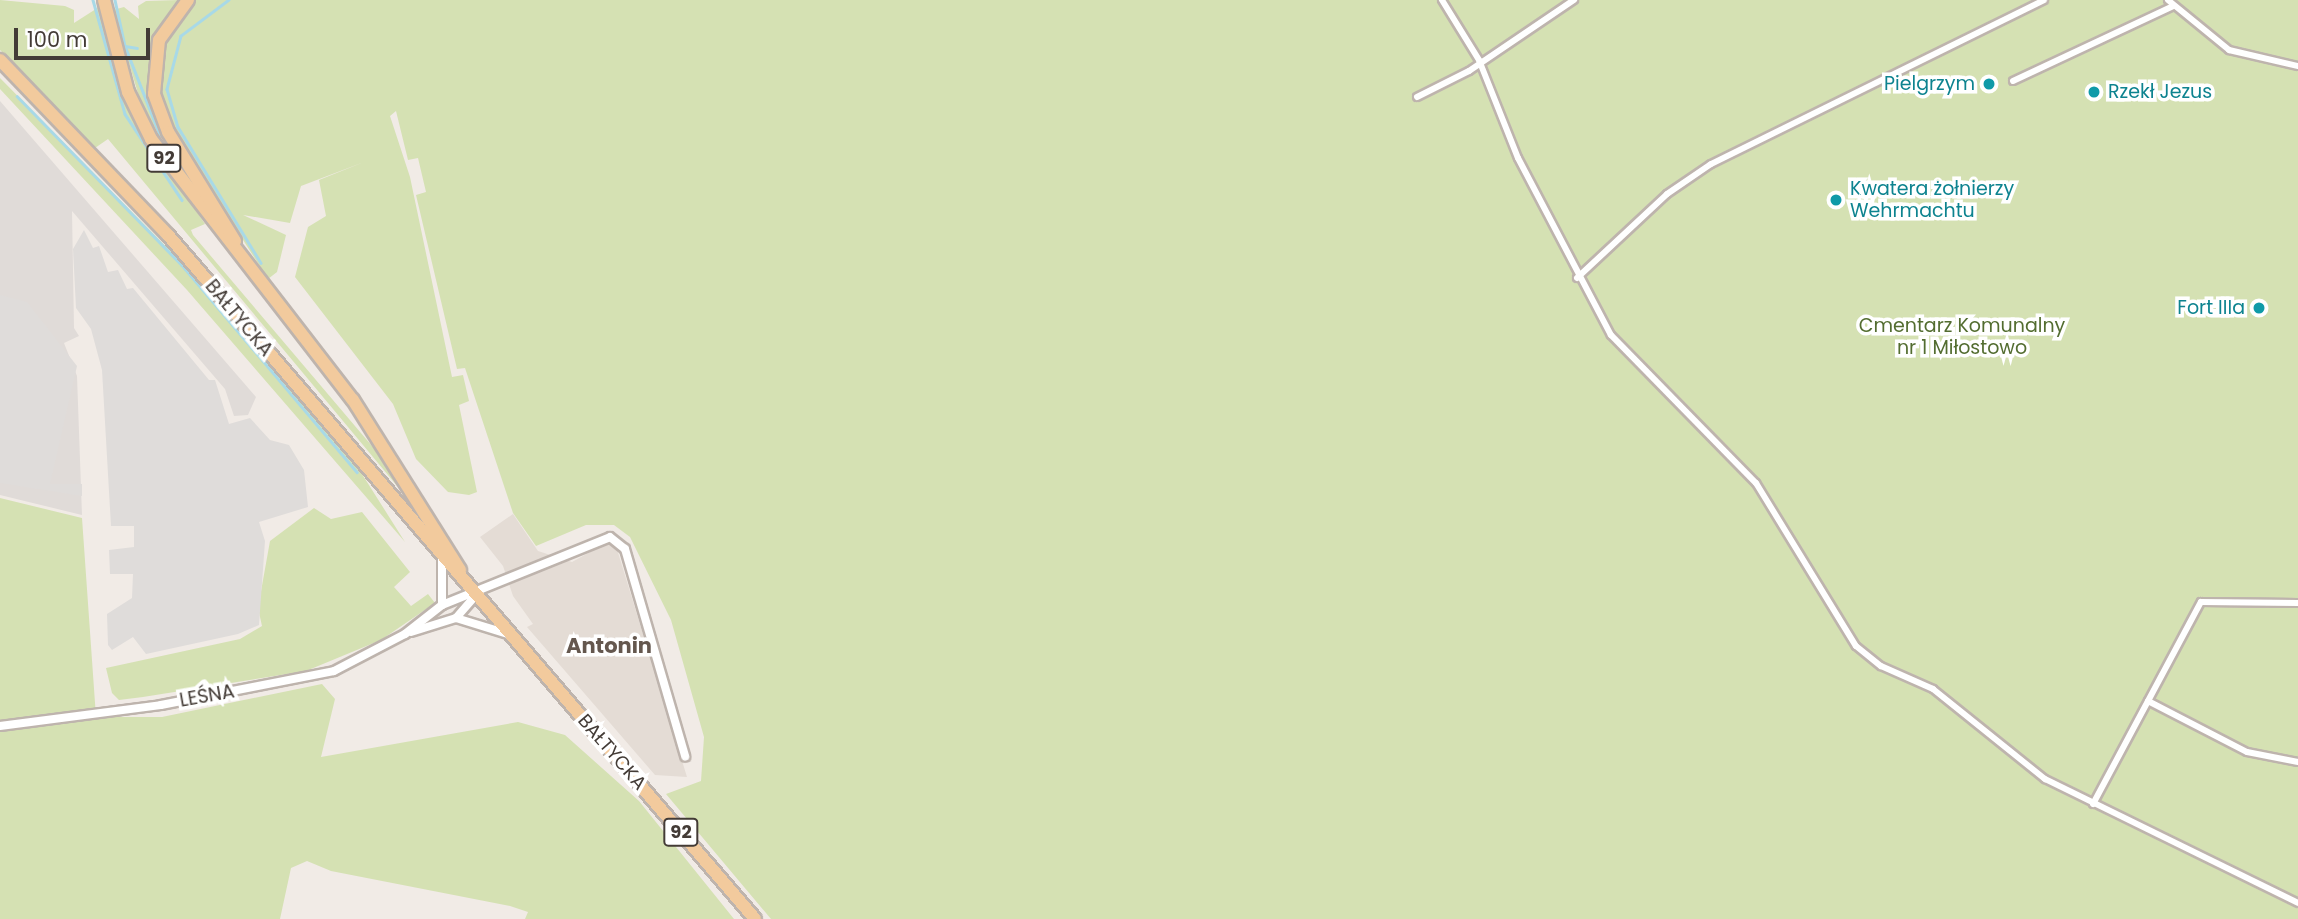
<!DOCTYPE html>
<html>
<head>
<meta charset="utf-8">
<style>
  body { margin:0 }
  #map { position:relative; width:2298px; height:919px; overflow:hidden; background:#f1ebe6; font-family:Poppins,sans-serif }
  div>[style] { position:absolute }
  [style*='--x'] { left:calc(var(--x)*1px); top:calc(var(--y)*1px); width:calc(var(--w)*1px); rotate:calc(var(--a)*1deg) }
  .residential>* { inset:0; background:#e4dcd5 }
  .industrial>* { inset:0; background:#e0dbd8 }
  .green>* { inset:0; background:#d5e1b3 }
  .parking>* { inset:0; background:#dfdcda }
  .stream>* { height:2.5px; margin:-1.25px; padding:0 1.25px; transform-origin:1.25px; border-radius:1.25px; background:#a8d9e7 }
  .roads { filter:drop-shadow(2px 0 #beb4ad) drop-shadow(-2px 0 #beb4ad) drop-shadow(0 2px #beb4ad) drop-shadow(0 -2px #beb4ad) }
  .pedestrian>* { height:6px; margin:-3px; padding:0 3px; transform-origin:3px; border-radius:3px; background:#fff }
  .minor>* { height:8px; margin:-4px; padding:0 4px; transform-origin:4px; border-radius:4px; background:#fff }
  .primary>* { height:12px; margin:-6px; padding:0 6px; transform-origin:6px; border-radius:6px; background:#f2ca9d }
  .dots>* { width:19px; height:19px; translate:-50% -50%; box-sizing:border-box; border:4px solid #fff; border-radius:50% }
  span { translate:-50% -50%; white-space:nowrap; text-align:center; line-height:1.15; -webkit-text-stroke:7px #fff; paint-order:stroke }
  .shield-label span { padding:2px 5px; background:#fff; border:2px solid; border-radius:5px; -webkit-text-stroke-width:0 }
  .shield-label { font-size:18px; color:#433b36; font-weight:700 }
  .culture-label { font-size:19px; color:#0d838f }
  .right { translate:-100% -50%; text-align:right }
  .left { translate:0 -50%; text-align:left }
  .street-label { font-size:19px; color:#433b36 }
  .park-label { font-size:19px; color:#536d30 }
  .neighbourhood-label { font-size:21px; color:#64574e; font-weight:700 }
  .scale { position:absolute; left:14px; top:28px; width:136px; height:32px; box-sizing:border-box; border:4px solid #433b36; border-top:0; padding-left:9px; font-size:21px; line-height:24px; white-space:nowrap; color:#433b36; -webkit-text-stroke:5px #fff; paint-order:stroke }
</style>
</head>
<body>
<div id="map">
  <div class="residential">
    <i style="clip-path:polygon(513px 514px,538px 551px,572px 562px,608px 542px,616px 546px,687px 777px,655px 775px,527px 627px,533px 624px,513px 596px,503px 566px,480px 537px)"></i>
  </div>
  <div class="industrial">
    <i style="clip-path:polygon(0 101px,256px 397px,248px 415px,234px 416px,225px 389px,72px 211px,74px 328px,79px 336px,64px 343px,77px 376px,82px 515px,0 495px)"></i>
  </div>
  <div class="green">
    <i style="clip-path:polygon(0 0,65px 6px,74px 10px,74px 23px,99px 7px,131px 115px,205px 224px,191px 230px,193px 235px,383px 459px,398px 487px,108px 139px,95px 148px,0 50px)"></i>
    <i style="clip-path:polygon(179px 0,151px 45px,149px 94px,164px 133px,207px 204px,143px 110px,113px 10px,124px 7px,139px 19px,138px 6px,146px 1px)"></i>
    <i style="clip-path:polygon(194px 0,2298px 0,2298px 919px,771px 919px,666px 794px,701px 781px,704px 737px,671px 620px,630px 537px,614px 525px,586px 525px,536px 546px,513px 513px,465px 368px,457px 369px,416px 195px,426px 192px,418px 158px,408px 160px,396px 111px,390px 116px,410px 177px,452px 377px,463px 375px,469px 401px,459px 405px,477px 492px,469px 495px,448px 492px,416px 459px,393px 404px,295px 277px,308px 227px,326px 216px,319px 180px,364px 162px,301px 186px,290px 223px,243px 215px,286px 235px,277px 272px,268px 279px,174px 132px,160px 98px,161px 49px)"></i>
    <i style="clip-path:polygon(0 78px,200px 281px,355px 463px,405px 542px,187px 290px,0 89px)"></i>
    <i style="clip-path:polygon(0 498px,82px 518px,96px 717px,162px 717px,322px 684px,335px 699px,321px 757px,518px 722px,565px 735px,639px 801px,734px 919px,525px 919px,528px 912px,510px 906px,331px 871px,307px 861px,291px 868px,280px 919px,0 919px)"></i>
    <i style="clip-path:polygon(314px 508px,331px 519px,362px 512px,410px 572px,394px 587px,411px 606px,428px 594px,435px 603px,381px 640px,306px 671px,143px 697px,119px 700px,112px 693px,106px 668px,240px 639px,262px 626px,258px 608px,270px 541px)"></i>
  </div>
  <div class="parking">
    <i style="clip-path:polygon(84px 230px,93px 248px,99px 246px,108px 272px,118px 270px,127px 289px,133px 288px,209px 380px,215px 380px,229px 424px,250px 418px,270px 440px,289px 445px,304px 470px,308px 507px,259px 522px,265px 541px,259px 625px,238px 634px,146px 654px,133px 637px,112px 650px,108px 645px,107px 614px,132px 598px,133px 574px,110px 574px,109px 550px,134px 547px,134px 526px,111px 526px,102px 370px,91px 329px,76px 308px,73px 249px)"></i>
    <i style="clip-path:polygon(0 295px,27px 302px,77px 366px,50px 484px,82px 484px,82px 496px,0 483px)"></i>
  </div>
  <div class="stream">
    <i style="--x:93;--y:0;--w:118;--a:74.3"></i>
    <i style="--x:125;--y:114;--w:103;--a:56.5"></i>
    <i style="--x:115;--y:0;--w:47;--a:77.7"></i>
    <i style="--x:125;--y:46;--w:12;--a:9"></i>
    <i style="--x:229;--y:0;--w:60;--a:143.1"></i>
    <i style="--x:181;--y:36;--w:55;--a:104.8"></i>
    <i style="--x:167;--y:89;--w:40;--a:74"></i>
    <i style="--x:178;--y:127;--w:159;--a:58.6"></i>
    <i style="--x:125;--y:46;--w:96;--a:68.5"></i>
    <i style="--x:17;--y:96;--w:236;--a:45.7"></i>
    <i style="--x:182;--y:265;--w:271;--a:49.8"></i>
  </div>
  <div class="roads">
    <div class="pedestrian">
      <i style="--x:1442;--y:0;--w:70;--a:58.3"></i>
      <i style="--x:1479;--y:60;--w:105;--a:68.3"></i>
      <i style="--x:1518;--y:158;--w:200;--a:62.3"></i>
      <i style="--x:1611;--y:335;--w:207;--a:45.6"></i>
      <i style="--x:1756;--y:483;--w:191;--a:58.5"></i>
      <i style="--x:1856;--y:646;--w:32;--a:39"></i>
      <i style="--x:1881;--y:666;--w:57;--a:23.9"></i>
      <i style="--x:1933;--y:689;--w:144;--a:38.8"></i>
      <i style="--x:2045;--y:779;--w:282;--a:26.1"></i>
      <i style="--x:2168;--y:0;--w:79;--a:39.3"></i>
      <i style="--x:2229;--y:50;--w:71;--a:13.1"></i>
      <i style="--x:2013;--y:81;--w:177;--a:-25.1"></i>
      <i style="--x:1417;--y:97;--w:58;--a:-26.6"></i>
      <i style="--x:1469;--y:71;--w:127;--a:-34.1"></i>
      <i style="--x:1577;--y:278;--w:123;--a:-43"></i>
      <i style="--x:1667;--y:194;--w:53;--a:-34.3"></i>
      <i style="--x:1711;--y:164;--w:371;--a:-26.2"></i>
      <i style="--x:2148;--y:701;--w:111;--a:27.3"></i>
      <i style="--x:2247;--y:752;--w:52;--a:11.1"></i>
      <i style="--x:2093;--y:804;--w:229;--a:-61.9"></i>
      <i style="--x:2201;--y:602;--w:97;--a:0.6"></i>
    </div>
    <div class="minor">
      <i style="--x:442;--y:560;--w:45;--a:90"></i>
      <i style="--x:456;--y:618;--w:29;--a:-49"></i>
      <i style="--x:411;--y:632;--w:47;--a:-17.3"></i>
      <i style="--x:456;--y:618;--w:54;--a:17.1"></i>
      <i style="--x:0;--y:726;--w:162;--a:-7.4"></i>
      <i style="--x:161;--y:705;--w:176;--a:-11.1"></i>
      <i style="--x:334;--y:671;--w:80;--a:-27.5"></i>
      <i style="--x:405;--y:634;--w:47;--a:-38.1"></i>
      <i style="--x:442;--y:605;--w:181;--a:-22"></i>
      <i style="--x:610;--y:537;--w:19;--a:39"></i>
      <i style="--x:625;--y:549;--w:216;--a:73.8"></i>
    </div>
    <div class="primary">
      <i style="--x:104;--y:0;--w:95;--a:75.4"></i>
      <i style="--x:128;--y:92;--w:52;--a:63.9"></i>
      <i style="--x:151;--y:139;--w:330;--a:52.3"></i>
      <i style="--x:353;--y:400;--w:201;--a:57.8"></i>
      <i style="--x:188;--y:0;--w:49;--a:125.9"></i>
      <i style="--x:159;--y:40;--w:54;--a:95.3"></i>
      <i style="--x:154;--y:94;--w:40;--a:69.8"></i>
      <i style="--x:168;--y:132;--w:128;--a:58.4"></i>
      <i style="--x:0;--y:60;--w:243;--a:46.2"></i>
      <i style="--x:168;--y:235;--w:901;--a:49.36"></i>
    </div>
  </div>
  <div class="dots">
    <i style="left:1989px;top:84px;background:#0f9aa8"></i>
    <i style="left:2094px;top:92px;background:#0f9aa8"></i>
    <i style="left:1836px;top:200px;background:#0f9aa8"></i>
    <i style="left:2259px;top:308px;background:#0f9aa8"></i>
  </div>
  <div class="shield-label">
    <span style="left:164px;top:158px">92</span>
    <span style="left:681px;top:832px">92</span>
  </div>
  <div class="culture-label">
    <span class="right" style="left:1975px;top:84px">Pielgrzym</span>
    <span class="left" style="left:2108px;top:92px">Rzekł Jezus</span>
    <span class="left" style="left:1850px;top:200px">Kwatera żołnierzy<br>Wehrmachtu</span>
    <span class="right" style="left:2245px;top:308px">Fort IIIa</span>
  </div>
  <div class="street-label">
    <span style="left:239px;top:318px;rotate:50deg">BAŁTYCKA</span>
    <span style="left:207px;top:696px;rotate:-10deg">LEŚNA</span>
    <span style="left:612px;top:752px;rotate:49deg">BAŁTYCKA</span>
  </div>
  <div class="park-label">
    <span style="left:1962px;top:337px">Cmentarz Komunalny<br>nr 1 Miłostowo</span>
  </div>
  <div class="neighbourhood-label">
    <span style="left:609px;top:646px">Antonin</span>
  </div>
  <div class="scale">100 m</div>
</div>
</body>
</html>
